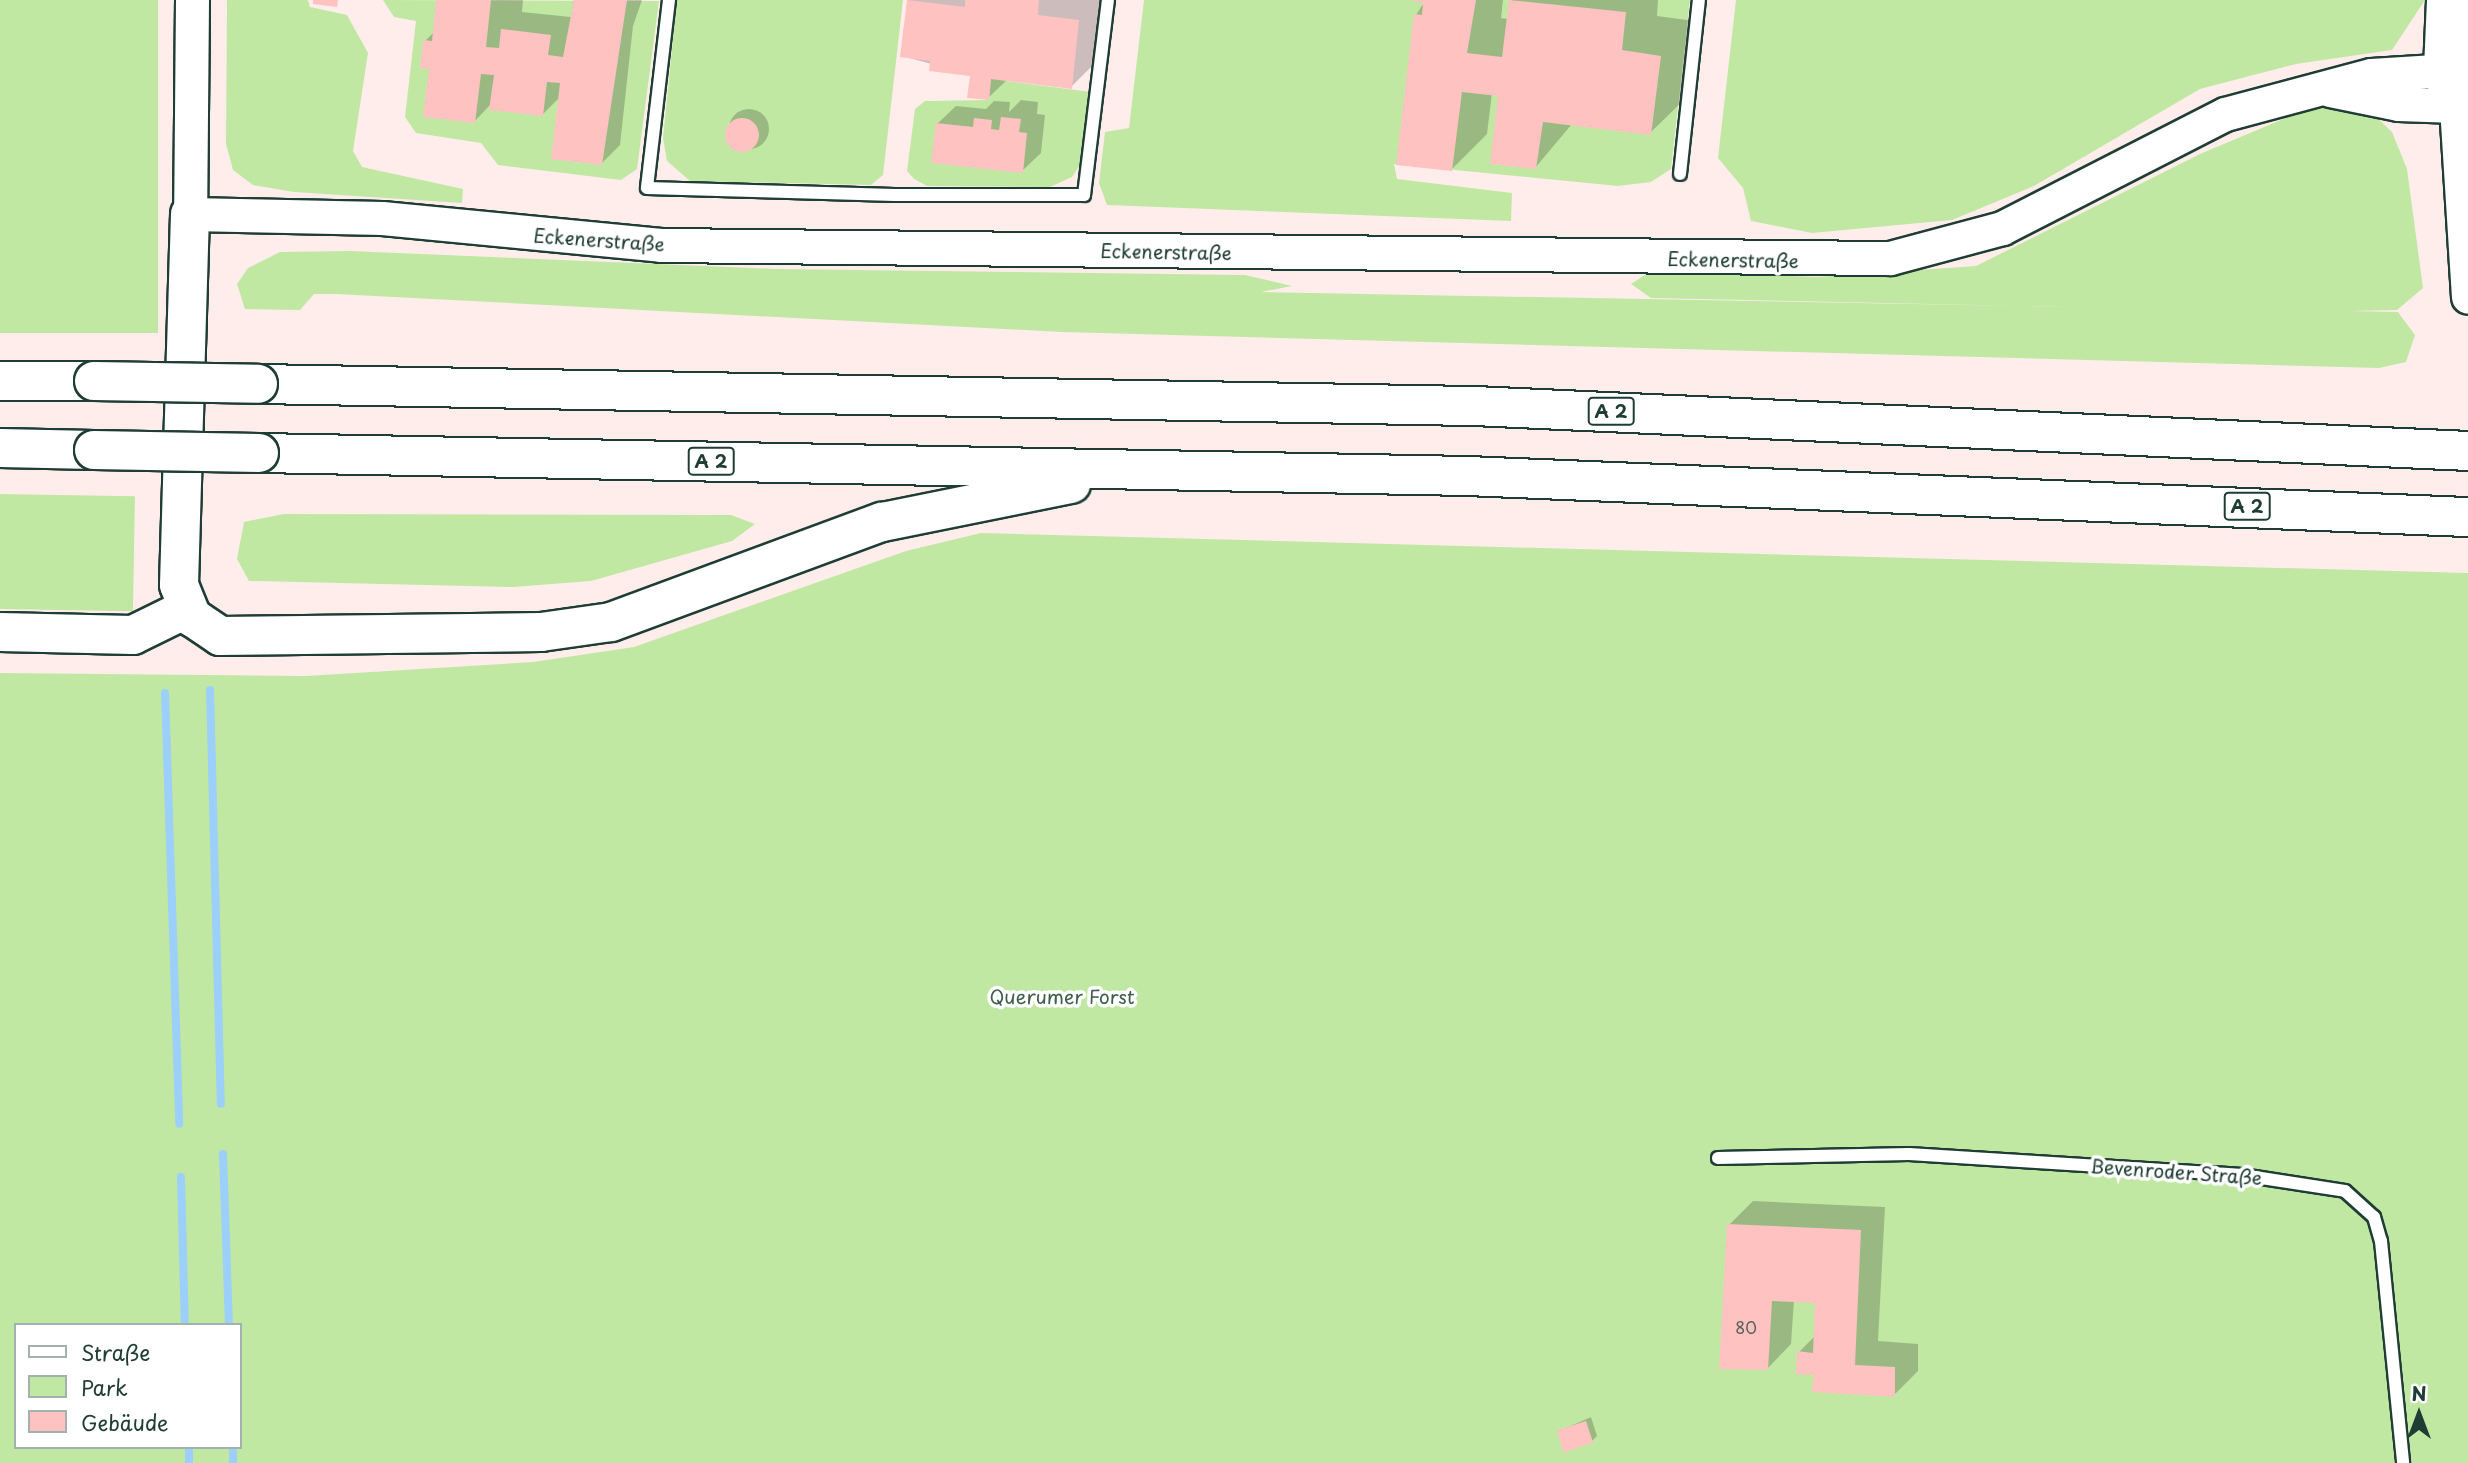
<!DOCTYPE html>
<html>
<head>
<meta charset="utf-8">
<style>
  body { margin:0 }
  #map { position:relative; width:2468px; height:1463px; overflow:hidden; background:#ffedec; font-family:"Playpen Sans",sans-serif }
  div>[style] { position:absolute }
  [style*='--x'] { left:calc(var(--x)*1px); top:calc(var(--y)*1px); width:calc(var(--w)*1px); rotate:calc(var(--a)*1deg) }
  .green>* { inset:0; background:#c1e8a3; transform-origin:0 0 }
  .shadow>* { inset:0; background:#0003 }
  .round { border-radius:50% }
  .stream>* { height:8px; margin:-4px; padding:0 4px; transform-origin:4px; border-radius:4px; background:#9ccff9 }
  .building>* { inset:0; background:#fec2c0; transform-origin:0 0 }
  .roads { filter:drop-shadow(2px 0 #1f3d34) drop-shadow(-2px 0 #1f3d34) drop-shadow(0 2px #1f3d34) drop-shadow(0 -2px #1f3d34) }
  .lane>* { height:12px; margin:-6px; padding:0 6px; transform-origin:6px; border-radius:6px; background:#fff }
  .secondary>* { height:33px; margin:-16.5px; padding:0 16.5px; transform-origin:16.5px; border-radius:16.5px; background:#fff }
  .highway>* { height:38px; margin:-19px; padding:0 19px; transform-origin:19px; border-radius:19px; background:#fff }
  .bridges { filter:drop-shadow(2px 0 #1f3d34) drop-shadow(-2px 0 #1f3d34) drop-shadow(0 2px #1f3d34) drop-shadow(0 -2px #1f3d34) }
  .highway-bridge>* { height:38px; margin:-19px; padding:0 19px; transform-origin:19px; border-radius:19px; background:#fff }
  span { translate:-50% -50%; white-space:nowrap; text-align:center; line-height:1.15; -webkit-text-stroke:7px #fff; paint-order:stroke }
  .number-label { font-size:16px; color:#575e57 }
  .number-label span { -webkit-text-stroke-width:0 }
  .shield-label span { padding:2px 5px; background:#fff; border:2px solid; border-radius:5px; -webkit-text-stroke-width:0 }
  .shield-label { font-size:18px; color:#1f3d34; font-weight:700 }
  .street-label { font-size:19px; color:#1f3d34 }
  .park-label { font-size:19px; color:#3f5f4a }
  .legend { position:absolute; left:14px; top:1323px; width:228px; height:126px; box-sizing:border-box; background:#fff; border:2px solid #a5b1ae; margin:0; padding:9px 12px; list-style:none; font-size:21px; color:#1f3d34 }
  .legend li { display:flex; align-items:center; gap:14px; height:35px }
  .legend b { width:35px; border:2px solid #a5b1ae }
  .north { position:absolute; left:2384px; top:1379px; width:70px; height:70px; -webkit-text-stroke:5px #fff; paint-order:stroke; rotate:0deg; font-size:19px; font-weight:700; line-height:28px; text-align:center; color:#1f3d34 }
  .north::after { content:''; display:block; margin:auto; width:24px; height:32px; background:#1f3d34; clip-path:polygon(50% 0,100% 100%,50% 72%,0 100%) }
</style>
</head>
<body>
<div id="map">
  <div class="green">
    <i style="left:0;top:0;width:158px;height:333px"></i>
    <i style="clip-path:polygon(227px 0,308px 0,310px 7px,347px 15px,368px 53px,353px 151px,362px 167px,463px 189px,462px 203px,294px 192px,253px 185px,233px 170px,226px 144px)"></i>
    <i style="clip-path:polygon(383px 0,659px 1px,637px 169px,621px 180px,498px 165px,481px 143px,416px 133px,405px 117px,416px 21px,394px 17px)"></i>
    <i style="clip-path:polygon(677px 0,903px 0,883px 175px,871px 185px,690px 181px,667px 161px,663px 138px)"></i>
    <i style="clip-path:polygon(1144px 0,1690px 0,1671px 169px,1651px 182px,1618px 186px,1394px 164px,1397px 179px,1512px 193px,1511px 221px,1107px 205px,1099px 183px,1105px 132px,1129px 128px)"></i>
    <i style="clip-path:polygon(1736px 0,2425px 0,2392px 50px,2296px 64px,2200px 89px,2034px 186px,1952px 220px,1812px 233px,1751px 221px,1743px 188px,1718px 158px)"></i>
    <i style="clip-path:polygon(991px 79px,1091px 92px,1080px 165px,1072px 177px,1050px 187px,927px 186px,914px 179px,907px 171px,915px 109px,925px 101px,989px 100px)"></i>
    <i style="clip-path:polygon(2328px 107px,2371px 112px,2392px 132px,2407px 169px,2423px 288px,2397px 310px,2350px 311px,2398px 312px,2415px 335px,2406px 362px,2379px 368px,1062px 332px,336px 294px,314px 294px,300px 310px,245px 309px,237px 284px,248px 268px,280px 252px,350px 251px,777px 269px,1245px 275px,1292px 286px,1261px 292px,2075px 307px,1651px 298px,1631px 284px,1651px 271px,1817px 277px,1976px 266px,2200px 154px,2295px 114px)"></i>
    <i style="left:0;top:494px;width:135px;height:115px;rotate:1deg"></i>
    <i style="clip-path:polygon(284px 514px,731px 515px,755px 524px,732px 541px,591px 581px,513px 587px,249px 581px,237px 559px,244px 522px)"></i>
    <i style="clip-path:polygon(evenodd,981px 533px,2468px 573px,2468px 1463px,0 1463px,0 673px,306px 676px,533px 662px,634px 647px,906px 551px,981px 533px,16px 1325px,240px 1325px,240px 1447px,16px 1447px,16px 1325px)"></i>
  </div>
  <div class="shadow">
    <i style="clip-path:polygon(437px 0,523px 0,522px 12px,571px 17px,574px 0,642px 0,633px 26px,620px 145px,602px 163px,560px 97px,543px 114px,491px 104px,475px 121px,431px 67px,425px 41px,434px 32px)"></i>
    <i style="clip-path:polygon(908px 0,1111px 0,1106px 52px,1071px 87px,1008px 79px,988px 98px,972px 75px,902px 56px)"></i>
    <i style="clip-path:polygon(1412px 0,1503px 0,1501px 18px,1508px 19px,1511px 0,1658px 0,1657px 16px,1695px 21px,1686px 98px,1650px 133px,1572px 124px,1535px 168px,1500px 94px,1492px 93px,1487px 134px,1452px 169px,1416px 15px,1425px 1px)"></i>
    <i style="clip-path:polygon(1021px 100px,1038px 102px,1037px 114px,1045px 115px,1041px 153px,1022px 171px,937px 124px,956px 106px,986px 109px,994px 101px,1010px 102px,1009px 112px)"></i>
    <i class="round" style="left:729px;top:109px;width:40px;height:40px"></i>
    <i style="clip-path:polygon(1753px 1201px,1885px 1207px,1878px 1341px,1918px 1344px,1918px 1371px,1894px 1395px,1799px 1352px,1816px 1335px,1817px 1301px,1794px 1300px,1791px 1344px,1767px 1369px,1729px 1225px)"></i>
    <i style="clip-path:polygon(1591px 1417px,1597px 1436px,1592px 1441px,1559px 1431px)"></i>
  </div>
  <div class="stream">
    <i style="--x:210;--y:690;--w:414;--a:88.5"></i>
    <i style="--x:165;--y:693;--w:431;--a:88.1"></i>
    <i style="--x:223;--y:1154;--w:171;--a:88"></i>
    <i style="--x:181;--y:1177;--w:148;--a:88.5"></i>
    <i style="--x:189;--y:1447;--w:16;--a:90"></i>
    <i style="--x:233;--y:1447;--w:16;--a:90"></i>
  </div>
  <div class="building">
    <i style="clip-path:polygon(313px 0,338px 0,337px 7px,313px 4px)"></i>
    <i style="clip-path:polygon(436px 0,491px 0,486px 47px,499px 48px,501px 29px,551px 35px,548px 55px,563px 57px,574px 0,627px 0,602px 165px,551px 159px,560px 83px,547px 82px,543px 116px,489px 110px,494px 75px,481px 74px,475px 123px,423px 117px,429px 69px,420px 68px,423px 40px,432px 41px)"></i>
    <i style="clip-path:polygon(907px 0,965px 7px,965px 0,1039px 0,1038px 15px,1079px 20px,1072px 89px,991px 79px,989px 100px,967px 98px,970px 76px,929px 71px,930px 61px,900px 57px)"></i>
    <i style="clip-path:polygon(1412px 0,1476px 0,1467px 53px,1502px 57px,1509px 0,1626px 12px,1622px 50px,1661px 56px,1651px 135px,1543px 122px,1536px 169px,1490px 164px,1498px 96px,1462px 92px,1452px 171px,1396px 165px,1414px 14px,1422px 15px,1423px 3px)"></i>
    <i style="clip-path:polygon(1001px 117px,1021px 119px,1019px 132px,1027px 133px,1023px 173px,931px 163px,936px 123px,973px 127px,974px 118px,992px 120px,991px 129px,999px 130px)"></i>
    <i class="round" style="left:725px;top:118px;width:34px;height:34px"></i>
    <i style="clip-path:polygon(1727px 1224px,1861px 1230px,1855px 1365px,1895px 1367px,1895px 1397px,1812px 1392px,1814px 1375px,1796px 1374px,1797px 1351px,1813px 1353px,1815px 1303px,1772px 1301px,1768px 1370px,1719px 1369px)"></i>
    <i style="left:1586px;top:1421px;width:23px;height:31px;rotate:72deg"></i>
  </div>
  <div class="roads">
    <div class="lane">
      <i style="--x:669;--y:0;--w:189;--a:96.7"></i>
      <i style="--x:647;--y:188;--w:248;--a:1.6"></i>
      <i style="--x:895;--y:195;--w:189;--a:0"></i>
      <i style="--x:1084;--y:195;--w:196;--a:-83"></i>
      <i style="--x:1680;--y:174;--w:175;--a:-83.8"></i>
      <i style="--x:1718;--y:1158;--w:191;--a:-1.2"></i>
      <i style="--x:1909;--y:1154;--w:334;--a:3.6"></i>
      <i style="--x:2242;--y:1175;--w:104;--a:8.8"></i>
      <i style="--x:2345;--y:1191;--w:39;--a:42"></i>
      <i style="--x:2374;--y:1217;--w:25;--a:74"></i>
      <i style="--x:2381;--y:1241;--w:223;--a:84.3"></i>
    </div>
    <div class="secondary">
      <i style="--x:192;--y:0;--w:214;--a:90.5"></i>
      <i style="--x:190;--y:214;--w:192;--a:1.2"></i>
      <i style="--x:382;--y:218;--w:280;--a:5.5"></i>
      <i style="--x:661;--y:245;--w:1229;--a:0.61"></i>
      <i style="--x:1890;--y:258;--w:116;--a:-15"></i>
      <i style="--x:2002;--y:228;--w:250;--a:-27.1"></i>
      <i style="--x:2225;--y:114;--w:151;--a:-15"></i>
      <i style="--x:2371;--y:75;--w:96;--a:-3.6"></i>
      <i style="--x:2443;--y:0;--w:70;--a:92.5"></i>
      <i style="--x:2440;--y:70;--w:20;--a:75"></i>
      <i style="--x:2468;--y:3;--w:66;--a:90.9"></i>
      <i style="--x:2467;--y:69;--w:39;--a:107"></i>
      <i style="--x:2456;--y:106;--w:191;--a:86.4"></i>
      <i style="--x:2330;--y:90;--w:69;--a:11.6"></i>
      <i style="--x:2398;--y:104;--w:58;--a:2"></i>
    </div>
    <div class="highway">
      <i style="--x:190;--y:214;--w:371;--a:91.7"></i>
      <i style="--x:179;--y:585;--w:35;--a:68"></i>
      <i style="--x:192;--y:617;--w:34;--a:34"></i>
      <i style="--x:220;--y:636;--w:321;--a:-0.7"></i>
      <i style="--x:541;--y:632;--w:71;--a:-8.1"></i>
      <i style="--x:611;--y:622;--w:289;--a:-20.3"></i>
      <i style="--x:882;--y:522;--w:193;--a:-11.4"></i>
      <i style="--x:0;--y:381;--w:94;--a:0"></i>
      <i style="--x:258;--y:384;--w:1216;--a:1.04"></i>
      <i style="--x:1474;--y:406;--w:995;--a:2.59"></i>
      <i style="--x:0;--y:448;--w:94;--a:1.2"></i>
      <i style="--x:259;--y:453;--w:1208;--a:1.09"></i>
      <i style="--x:1467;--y:476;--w:1002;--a:2.35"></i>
      <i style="--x:0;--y:632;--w:133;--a:1.3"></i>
      <i style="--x:133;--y:635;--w:59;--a:-26.1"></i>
    </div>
  </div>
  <div class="bridges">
    <div class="highway-bridge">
      <i style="--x:94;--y:381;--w:164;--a:1"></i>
      <i style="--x:94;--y:450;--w:165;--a:1"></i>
    </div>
  </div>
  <div class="number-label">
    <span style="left:1746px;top:1327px">80</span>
  </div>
  <div class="shield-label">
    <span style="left:1611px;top:411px">A 2</span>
    <span style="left:711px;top:461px">A 2</span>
    <span style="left:2247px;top:506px">A 2</span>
  </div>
  <div class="street-label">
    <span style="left:599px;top:240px;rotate:4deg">Eckenerstraße</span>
    <span style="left:1166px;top:252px;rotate:1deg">Eckenerstraße</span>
    <span style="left:1733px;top:260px;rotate:1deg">Eckenerstraße</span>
    <span style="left:2176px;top:1172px;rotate:4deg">Bevenroder Straße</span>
  </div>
  <div class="park-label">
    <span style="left:1062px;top:997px">Querumer Forst</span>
  </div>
  <ul class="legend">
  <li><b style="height:9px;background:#fff"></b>Straße</li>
  <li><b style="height:19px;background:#c1e8a3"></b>Park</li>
  <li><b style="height:19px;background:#fec2c0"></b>Gebäude</li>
  </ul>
  <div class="north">N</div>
</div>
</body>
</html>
